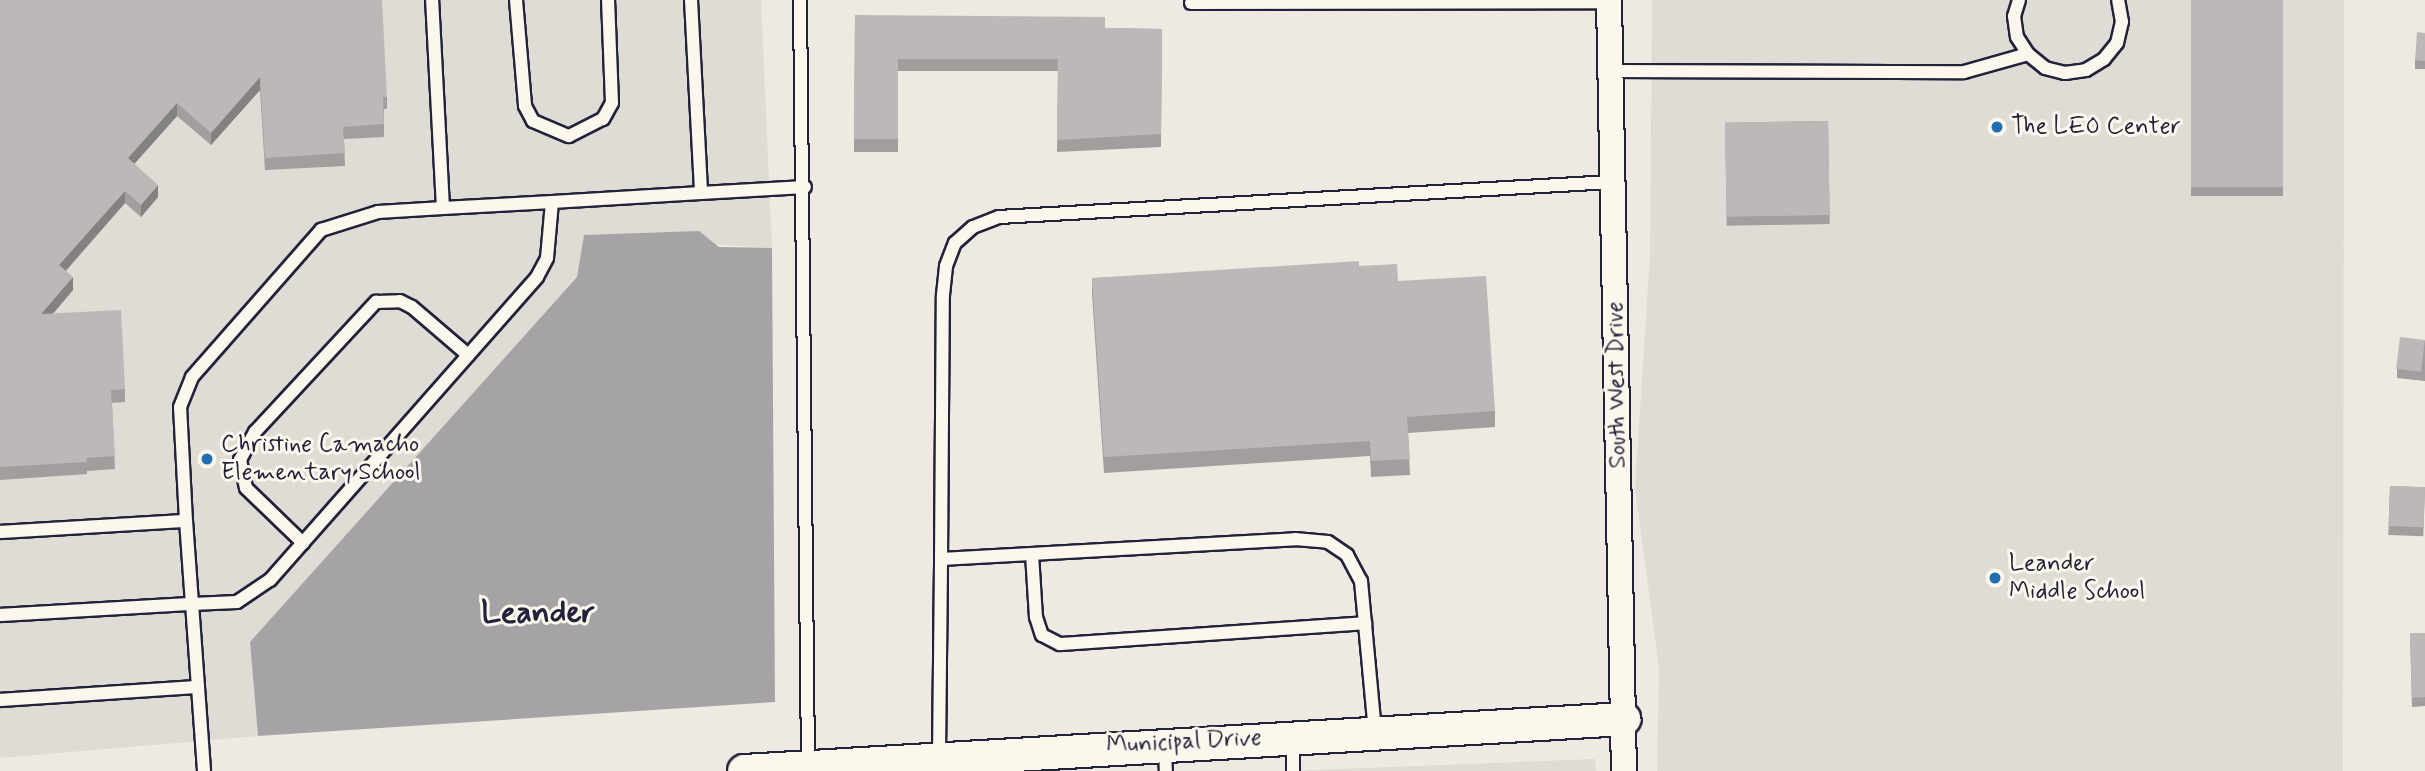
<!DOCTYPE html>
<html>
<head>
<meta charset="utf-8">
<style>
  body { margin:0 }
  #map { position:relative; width:2425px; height:771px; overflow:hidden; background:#eeeae2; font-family:Mynerve,sans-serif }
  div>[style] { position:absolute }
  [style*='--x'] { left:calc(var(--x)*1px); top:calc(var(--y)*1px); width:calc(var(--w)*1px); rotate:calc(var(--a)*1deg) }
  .built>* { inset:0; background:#dfdbd5 }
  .water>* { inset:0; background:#a6a3a7 }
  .roads { filter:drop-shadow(2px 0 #22223b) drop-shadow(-2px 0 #22223b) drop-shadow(0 2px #22223b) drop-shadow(0 -2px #22223b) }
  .service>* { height:12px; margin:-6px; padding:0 6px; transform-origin:6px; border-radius:6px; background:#fbf7ec }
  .minor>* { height:24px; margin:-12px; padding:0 12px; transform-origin:12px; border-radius:12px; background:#fbf7ec }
  .tertiary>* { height:32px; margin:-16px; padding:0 16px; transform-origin:16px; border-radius:16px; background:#fbf7ec }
  .wall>* { inset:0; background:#a29e9e; transform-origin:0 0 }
  .shaded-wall>* { inset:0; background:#848181 }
  .building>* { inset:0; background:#bcb8b8; transform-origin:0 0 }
  .dots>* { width:19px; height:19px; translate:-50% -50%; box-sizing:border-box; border:4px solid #fbf7ec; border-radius:50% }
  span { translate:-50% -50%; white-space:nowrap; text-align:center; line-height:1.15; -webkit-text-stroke:6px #fbf7ec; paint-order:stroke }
  .poi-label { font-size:24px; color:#22223b }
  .left { translate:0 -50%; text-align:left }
  .street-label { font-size:24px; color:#22223b }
  .district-label { font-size:32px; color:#22223b; font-weight:700 }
</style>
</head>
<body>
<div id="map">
  <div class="built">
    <i style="clip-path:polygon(0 0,761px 0,772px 248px,584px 235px,577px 277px,250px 642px,258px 736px,0 758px)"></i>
    <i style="clip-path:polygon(1652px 0,2344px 0,2343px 771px,1657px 771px,1659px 668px,1635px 488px,1650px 255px)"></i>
    <i style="clip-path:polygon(1595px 759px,1596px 771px,1289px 771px)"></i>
  </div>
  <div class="water">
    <i style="clip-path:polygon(699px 231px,719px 247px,772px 248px,775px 702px,258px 736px,250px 642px,577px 277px,584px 235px)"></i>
  </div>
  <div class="roads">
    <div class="service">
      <i style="--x:516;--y:0;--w:106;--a:85.1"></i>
      <i style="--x:525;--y:106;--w:17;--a:62"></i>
      <i style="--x:533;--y:121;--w:39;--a:23"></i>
      <i style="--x:569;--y:136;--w:38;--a:-27"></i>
      <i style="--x:603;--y:119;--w:18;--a:-61"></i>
      <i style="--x:612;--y:103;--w:103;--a:-92.2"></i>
      <i style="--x:691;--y:0;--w:193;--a:87"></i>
      <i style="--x:701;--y:193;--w:104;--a:-3.3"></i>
      <i style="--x:800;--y:0;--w:766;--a:89.4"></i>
      <i style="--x:2019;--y:0;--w:17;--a:107"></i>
      <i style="--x:2014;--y:16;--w:21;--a:82"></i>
      <i style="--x:2017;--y:37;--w:20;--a:57"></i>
      <i style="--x:2028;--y:54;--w:22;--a:39"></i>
      <i style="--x:2045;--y:68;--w:21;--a:14"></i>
      <i style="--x:2065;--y:73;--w:21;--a:-8"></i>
      <i style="--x:2086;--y:70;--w:21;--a:-31"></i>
      <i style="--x:2104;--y:59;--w:21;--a:-51"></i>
      <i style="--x:2117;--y:43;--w:22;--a:-77"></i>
      <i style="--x:2122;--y:22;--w:22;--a:-100"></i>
      <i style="--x:1191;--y:3;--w:418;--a:-0.1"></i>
      <i style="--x:1612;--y:71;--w:352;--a:0.2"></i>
      <i style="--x:1964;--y:72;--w:66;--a:-15.7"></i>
      <i style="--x:443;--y:208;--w:109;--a:-3.2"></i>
      <i style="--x:0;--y:532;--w:186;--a:-3.4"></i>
      <i style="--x:186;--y:521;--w:114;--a:-93"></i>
      <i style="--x:180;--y:407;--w:32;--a:-68"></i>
      <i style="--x:192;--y:377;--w:196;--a:-48.7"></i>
      <i style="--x:321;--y:230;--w:60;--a:-17.5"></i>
      <i style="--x:378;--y:212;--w:65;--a:-3.5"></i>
      <i style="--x:443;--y:208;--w:208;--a:-93"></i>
      <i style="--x:303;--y:543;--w:79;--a:-136"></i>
      <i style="--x:246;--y:488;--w:29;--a:-102"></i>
      <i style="--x:240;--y:460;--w:32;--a:-62"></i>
      <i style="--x:255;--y:432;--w:178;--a:-47.1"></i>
      <i style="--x:376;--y:302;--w:24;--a:-2"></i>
      <i style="--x:400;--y:301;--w:13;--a:27"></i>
      <i style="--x:412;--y:307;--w:74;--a:40.6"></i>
      <i style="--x:1032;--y:554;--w:63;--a:86.4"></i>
      <i style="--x:1036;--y:617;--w:19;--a:72"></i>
      <i style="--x:1042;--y:635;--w:20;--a:27"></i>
      <i style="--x:1060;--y:644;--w:306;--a:-3.9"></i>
      <i style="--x:941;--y:559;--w:264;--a:-89.6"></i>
      <i style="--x:943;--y:295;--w:29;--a:-84"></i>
      <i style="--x:946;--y:266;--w:25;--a:-69"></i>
      <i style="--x:955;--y:243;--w:24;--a:-42"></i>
      <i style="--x:973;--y:227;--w:28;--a:-21"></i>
      <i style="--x:999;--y:217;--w:614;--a:-3.27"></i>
      <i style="--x:0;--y:615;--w:192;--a:-3.3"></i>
      <i style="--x:192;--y:604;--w:83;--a:-94.1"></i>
      <i style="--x:198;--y:687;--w:83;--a:-94.1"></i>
      <i style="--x:192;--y:604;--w:45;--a:-2.5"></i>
      <i style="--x:237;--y:602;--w:40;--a:-34"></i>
      <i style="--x:270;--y:580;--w:404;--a:-48.6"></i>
      <i style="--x:537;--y:277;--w:21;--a:-62"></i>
      <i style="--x:547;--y:258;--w:56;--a:-84.9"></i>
      <i style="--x:552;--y:202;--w:149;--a:-3.5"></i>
      <i style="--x:0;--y:700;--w:198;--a:-3.8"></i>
      <i style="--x:198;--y:687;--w:84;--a:85.9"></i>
      <i style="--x:1293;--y:739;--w:32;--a:90"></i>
      <i style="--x:1165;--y:747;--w:24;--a:88"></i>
      <i style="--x:939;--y:756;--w:197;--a:-89.4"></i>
      <i style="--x:941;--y:559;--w:355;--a:-3.2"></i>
      <i style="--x:1295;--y:539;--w:33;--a:5"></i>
      <i style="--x:1328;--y:542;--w:23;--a:34"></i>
      <i style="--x:1347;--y:555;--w:30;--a:62"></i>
      <i style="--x:1361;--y:581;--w:151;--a:84.7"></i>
    </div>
    <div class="minor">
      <i style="--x:1609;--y:0;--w:771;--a:88.89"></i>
    </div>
    <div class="tertiary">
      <i style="--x:744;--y:771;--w:882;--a:-3.38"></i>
    </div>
  </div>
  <div class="wall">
    <i style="clip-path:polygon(0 0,387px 97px,387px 109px,384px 109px,384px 137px,344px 139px,345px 166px,265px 170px,260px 90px,211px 145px,177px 116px,134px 164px,158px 197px,141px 217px,125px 203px,66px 271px,73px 290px,53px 314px,125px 389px,125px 402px,112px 403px,115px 469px,87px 471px,87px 474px,0 480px)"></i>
    <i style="left:2191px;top:0;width:92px;height:196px"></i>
    <i style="clip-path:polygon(855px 15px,1105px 28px,1162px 29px,1161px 147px,1057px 152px,1058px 71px,898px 71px,898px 152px,854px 152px)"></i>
    <i style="clip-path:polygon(2425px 33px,2425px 69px,2415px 69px,2415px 60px)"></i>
    <i style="left:1828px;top:121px;width:103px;height:103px;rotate:89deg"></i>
    <i style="clip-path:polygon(1359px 266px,1398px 281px,1495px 411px,1495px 427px,1408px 433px,1410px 475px,1371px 477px,1370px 456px,1104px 473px,1092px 294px,1092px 278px)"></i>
    <i style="clip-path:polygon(2425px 340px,2425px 381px,2397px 378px,2397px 369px)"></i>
    <i style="left:2390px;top:486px;width:35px;height:49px;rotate:2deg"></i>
    <i style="clip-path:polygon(2410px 633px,2425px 633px,2425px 706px,2412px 707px)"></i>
  </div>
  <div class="shaded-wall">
    <i style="clip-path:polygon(260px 77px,260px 90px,211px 145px,211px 133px)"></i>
    <i style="clip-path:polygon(177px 103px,177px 116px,128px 171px,128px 158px)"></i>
    <i style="clip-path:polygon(158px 185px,158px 197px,141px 217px,141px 205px)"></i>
    <i style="clip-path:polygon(125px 191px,125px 203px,59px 278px,59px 265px)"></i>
    <i style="clip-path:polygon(73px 277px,73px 290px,41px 327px,41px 314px)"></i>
  </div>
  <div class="building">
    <i style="clip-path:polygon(0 0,382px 0,387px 97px,383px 97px,384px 124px,343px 127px,345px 153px,265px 158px,260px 77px,211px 133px,177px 103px,128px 158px,158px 185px,141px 205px,125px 191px,59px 265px,73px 277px,41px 314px,121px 310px,125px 389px,111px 390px,115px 456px,86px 458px,87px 462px,0 467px)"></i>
    <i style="left:2191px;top:0;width:92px;height:187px"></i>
    <i style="clip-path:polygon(855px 15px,1105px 17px,1105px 28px,1162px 29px,1161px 134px,1057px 140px,1058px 59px,898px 59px,898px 139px,854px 139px)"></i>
    <i style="clip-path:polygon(2417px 32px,2425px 33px,2425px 61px,2415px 60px)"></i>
    <i style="left:1828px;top:121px;width:94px;height:103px;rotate:89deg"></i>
    <i style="clip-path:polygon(1359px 261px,1359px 266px,1397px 264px,1398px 281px,1486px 276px,1495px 411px,1407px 417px,1410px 459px,1371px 461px,1370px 441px,1104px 457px,1092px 278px)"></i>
    <i style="left:2400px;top:337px;width:25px;height:32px;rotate:7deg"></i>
    <i style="left:2390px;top:486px;width:35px;height:40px;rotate:2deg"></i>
    <i style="clip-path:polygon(2410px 633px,2425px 633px,2425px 697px,2412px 698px)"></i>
  </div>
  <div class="dots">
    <i style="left:1997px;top:127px;background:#1f6fb2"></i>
    <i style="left:207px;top:459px;background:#1f6fb2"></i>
    <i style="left:1995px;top:578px;background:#1f6fb2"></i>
  </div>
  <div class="poi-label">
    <span class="left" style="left:2011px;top:127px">The LEO Center</span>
    <span class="left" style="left:221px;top:459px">Christine Camacho<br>Elementary School</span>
    <span class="left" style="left:2009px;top:578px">Leander<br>Middle School</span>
  </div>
  <div class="street-label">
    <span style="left:1617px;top:385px;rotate:-91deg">South West Drive</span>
    <span style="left:1184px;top:742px;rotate:-3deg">Municipal Drive</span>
  </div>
  <div class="district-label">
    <span style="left:538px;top:613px">Leander</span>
  </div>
</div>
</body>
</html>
